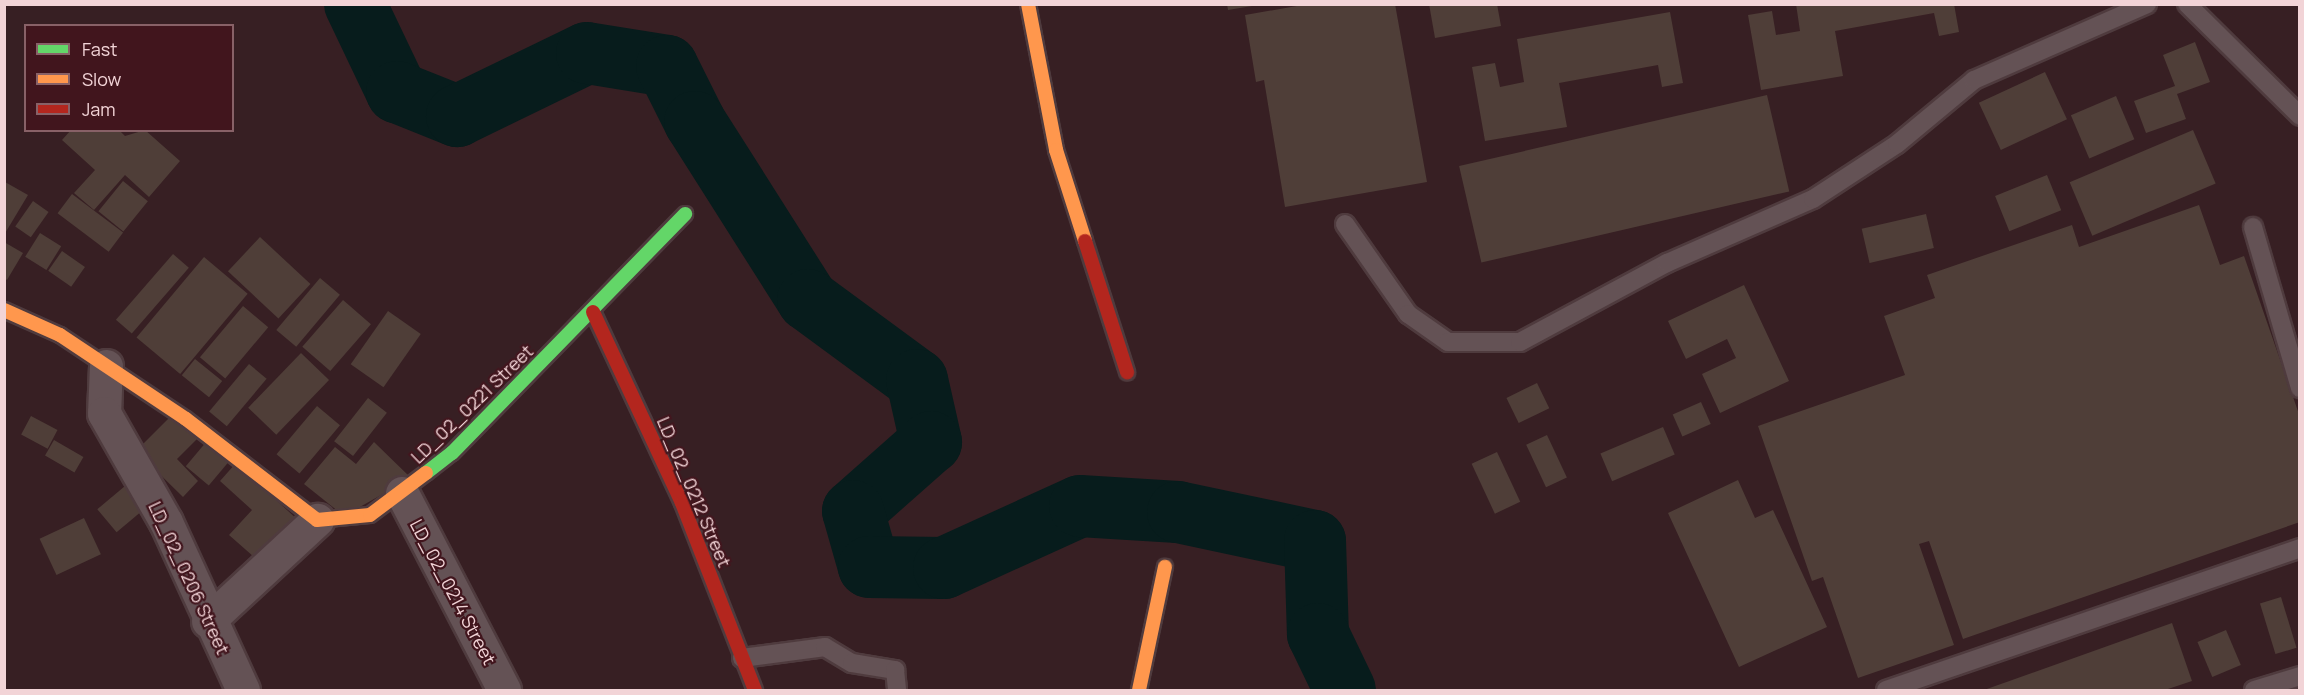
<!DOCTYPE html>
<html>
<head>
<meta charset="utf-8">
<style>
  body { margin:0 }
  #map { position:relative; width:2304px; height:695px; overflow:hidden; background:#371f23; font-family:Manrope,sans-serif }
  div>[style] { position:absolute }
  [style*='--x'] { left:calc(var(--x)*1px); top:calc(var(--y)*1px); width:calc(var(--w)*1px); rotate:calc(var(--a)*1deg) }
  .river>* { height:62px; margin:-31px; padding:0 31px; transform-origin:31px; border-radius:31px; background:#071c1c }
  .building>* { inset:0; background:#4f3e38; transform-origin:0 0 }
  .roads { filter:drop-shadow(2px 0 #4f3b3e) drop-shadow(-2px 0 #4f3b3e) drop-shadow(0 2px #4f3b3e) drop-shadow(0 -2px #4f3b3e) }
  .lane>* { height:18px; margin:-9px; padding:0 9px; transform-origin:9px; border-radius:9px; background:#645255 }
  .street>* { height:33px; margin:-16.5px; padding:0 16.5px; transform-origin:16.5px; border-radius:16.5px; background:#645255 }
  .fast>* { height:14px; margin:-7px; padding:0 7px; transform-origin:7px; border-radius:7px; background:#63d668 }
  .slow>* { height:14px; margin:-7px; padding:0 7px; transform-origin:7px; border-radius:7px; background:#ff974d }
  .jam>* { height:14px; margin:-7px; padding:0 7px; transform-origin:7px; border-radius:7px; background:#b3261e }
  span { translate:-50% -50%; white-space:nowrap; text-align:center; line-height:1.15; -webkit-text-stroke:4.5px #41151d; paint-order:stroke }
  .street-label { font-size:18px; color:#f2d4d7 }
  .frame { position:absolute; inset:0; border:6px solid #f2d4d7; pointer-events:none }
  .legend { position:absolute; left:24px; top:24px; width:210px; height:108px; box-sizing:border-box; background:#41151d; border:2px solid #886167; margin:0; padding:8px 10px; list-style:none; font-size:18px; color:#f2d4d7 }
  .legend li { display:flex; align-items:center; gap:12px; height:30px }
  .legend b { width:30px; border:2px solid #886167 }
</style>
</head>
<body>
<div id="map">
  <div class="river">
    <i style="--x:355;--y:4;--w:98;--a:64.5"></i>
    <i style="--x:397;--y:92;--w:65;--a:21.8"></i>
    <i style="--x:457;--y:116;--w:144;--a:-25.9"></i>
    <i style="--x:587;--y:53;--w:81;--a:9.2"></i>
    <i style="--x:667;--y:66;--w:63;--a:63.4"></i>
    <i style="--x:695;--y:122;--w:211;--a:57.6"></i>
    <i style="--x:808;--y:300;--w:135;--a:36.3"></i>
    <i style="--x:917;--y:380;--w:64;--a:77.3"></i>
    <i style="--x:931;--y:442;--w:104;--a:138.5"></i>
    <i style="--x:853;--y:511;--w:58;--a:74.1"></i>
    <i style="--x:869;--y:567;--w:75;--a:0.8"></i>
    <i style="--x:944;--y:568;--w:149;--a:-24.5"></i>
    <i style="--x:1080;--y:506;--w:98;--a:3.5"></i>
    <i style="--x:1178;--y:512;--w:140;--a:12"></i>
    <i style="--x:1315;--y:541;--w:93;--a:88.2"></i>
    <i style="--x:1318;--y:634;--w:62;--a:64.3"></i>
  </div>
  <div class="building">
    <i style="clip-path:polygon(1227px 4px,1252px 4px,1252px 6px,1228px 10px)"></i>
    <i style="clip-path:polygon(1308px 4px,1395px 4px,1427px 182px,1285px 207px,1264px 80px,1256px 82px,1245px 15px)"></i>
    <i style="clip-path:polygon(1429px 4px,1497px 4px,1501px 26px,1435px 38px)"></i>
    <i style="clip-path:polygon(1796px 4px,1954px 4px,1959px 32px,1939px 36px,1934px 13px,1835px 31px,1843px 76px,1761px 90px,1748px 15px,1772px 11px,1776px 35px,1800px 31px)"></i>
    <i style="clip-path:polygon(1670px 12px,1683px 83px,1662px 87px,1658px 65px,1559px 83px,1567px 127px,1485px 141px,1472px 67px,1495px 63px,1500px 87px,1524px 82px,1517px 39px)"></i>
    <i style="clip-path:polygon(2195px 42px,2210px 82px,2177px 94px,2186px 119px,2146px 133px,2134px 101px,2175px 86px,2163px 55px)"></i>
    <i style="left:2045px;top:72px;width:52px;height:73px;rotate:65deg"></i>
    <i style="left:1767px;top:95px;width:99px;height:316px;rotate:77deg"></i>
    <i style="left:2116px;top:96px;width:47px;height:49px;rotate:67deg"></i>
    <i style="clip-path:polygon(71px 130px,119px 130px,125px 136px,145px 130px,180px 161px,149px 197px,125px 175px,94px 210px,74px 193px,95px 170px,62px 140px)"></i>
    <i style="left:2193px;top:130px;width:58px;height:134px;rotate:67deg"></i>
    <i style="left:2047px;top:175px;width:38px;height:56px;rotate:68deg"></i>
    <i style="left:123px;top:181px;width:32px;height:39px;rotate:39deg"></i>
    <i style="clip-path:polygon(5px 182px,28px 195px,4px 235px,4px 183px)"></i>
    <i style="left:72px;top:194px;width:64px;height:24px;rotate:37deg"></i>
    <i style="left:33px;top:201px;width:19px;height:31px;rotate:35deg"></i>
    <i style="clip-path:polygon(2199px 205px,2220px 265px,2244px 256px,2300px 417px,2300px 522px,1963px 639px,1929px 541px,1919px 544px,1954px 645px,1858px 678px,1823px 577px,1812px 581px,1758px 426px,1905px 375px,1884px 316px,1935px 298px,1927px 275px,2072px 225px,2079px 247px)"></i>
    <i style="left:1926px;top:214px;width:35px;height:66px;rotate:77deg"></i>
    <i style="left:40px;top:233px;width:25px;height:28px;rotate:32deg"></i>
    <i style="left:260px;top:237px;width:69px;height:47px;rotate:43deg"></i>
    <i style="clip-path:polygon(4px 242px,23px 253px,7px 280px,4px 278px)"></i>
    <i style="left:62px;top:251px;width:28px;height:24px;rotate:35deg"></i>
    <i style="left:173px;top:254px;width:21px;height:87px;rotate:41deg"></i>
    <i style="left:204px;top:257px;width:57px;height:105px;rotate:40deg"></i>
    <i style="left:320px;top:278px;width:26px;height:68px;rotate:40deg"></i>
    <i style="clip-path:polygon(1744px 285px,1789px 381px,1720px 413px,1702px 374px,1736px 358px,1727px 339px,1686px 359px,1668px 321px)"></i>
    <i style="left:343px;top:300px;width:37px;height:62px;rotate:41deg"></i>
    <i style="left:243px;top:306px;width:33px;height:67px;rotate:40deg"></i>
    <i style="left:388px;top:311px;width:40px;height:65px;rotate:35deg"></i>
    <i style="left:301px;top:353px;width:39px;height:76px;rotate:44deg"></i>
    <i style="left:195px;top:359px;width:35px;height:21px;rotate:39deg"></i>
    <i style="left:249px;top:364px;width:23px;height:62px;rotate:40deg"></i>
    <i style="left:1537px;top:383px;width:28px;height:34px;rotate:64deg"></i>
    <i style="left:368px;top:398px;width:24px;height:55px;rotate:38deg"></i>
    <i style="left:1701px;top:402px;width:24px;height:31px;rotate:66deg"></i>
    <i style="left:317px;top:406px;width:30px;height:63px;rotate:40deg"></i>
    <i style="clip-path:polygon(174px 413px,198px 438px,177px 459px,198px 481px,183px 497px,136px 451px)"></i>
    <i style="left:31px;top:416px;width:30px;height:21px;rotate:28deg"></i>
    <i style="left:1663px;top:427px;width:30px;height:68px;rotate:67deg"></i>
    <i style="left:1547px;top:435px;width:47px;height:23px;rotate:65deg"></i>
    <i style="left:54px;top:440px;width:34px;height:18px;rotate:30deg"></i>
    <i style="left:207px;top:441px;width:30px;height:33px;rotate:40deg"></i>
    <i style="clip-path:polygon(374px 442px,411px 478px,344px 516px,304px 484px,335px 447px,356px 464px)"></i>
    <i style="left:1497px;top:452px;width:55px;height:28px;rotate:65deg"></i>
    <i style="clip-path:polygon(236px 463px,300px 522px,262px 564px,229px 535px,252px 510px,220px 481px)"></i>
    <i style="clip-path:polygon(1738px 480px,1755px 518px,1773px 510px,1827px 627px,1739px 667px,1668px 513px)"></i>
    <i style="left:131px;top:481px;width:30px;height:44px;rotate:50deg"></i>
    <i style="left:84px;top:518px;width:40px;height:49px;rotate:65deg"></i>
    <i style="left:2281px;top:597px;width:53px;height:22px;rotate:73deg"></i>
    <i style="clip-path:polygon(2172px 623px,2192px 681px,2165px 690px,1984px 690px)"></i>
    <i style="left:2226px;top:630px;width:38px;height:31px;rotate:67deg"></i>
  </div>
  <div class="roads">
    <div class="lane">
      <i style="--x:2187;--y:4;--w:159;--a:44.7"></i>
      <i style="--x:1345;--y:224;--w:110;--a:55"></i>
      <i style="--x:1408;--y:314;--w:49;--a:35"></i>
      <i style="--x:1448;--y:342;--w:72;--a:0"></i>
      <i style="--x:1520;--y:342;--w:167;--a:-28.3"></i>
      <i style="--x:1667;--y:263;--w:159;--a:-23.7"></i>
      <i style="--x:1813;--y:199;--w:100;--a:-33.2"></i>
      <i style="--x:1897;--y:144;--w:100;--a:-39.7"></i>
      <i style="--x:1974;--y:80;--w:189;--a:-23.7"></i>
      <i style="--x:2253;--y:227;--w:168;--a:73.7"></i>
      <i style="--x:742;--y:658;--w:84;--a:-7.5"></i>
      <i style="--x:825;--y:647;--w:31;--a:31"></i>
      <i style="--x:852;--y:663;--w:44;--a:9.2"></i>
      <i style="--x:895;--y:670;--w:20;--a:84"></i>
      <i style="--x:1886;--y:690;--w:438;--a:-18.9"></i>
      <i style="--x:2254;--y:690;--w:48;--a:-16.9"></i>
    </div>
    <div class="street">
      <i style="--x:106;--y:366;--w:47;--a:92.4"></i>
      <i style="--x:104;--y:413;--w:125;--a:60.4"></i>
      <i style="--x:166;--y:522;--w:185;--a:65.4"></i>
      <i style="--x:402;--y:493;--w:222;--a:62.6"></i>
      <i style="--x:208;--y:621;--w:149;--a:-42.8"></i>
    </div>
    <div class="fast">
      <i style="--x:426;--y:473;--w:33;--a:-38"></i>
      <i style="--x:452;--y:453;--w:334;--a:-45.7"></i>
    </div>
    <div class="slow">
      <i style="--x:1028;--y:4;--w:149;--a:79.1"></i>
      <i style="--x:1056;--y:150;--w:96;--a:72.3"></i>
      <i style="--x:4;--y:310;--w:61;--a:24.1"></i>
      <i style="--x:60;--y:335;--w:151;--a:33.7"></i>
      <i style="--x:186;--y:419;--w:165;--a:37.6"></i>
      <i style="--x:317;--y:520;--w:53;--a:-5.4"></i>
      <i style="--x:370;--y:515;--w:70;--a:-36.9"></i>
      <i style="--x:1139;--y:690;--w:126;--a:-78.1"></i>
    </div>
    <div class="jam">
      <i style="--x:1085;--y:241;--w:138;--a:72.2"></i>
      <i style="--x:593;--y:312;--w:211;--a:65"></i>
      <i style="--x:682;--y:503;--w:201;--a:68.7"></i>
    </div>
  </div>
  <div class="street-label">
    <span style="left:472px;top:404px;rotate:-44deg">LD_02_0221 Street</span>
    <span style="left:694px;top:492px;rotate:67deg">LD_02_0212 Street</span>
    <span style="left:189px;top:578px;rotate:65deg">LD_02_0206 Street</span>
    <span style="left:453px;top:592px;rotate:62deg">LD_02_0214 Street</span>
  </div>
  <div class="frame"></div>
  <ul class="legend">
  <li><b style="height:8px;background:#63d668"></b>Fast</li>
  <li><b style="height:8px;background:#ff974d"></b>Slow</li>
  <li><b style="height:8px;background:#b3261e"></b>Jam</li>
  </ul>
</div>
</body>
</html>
